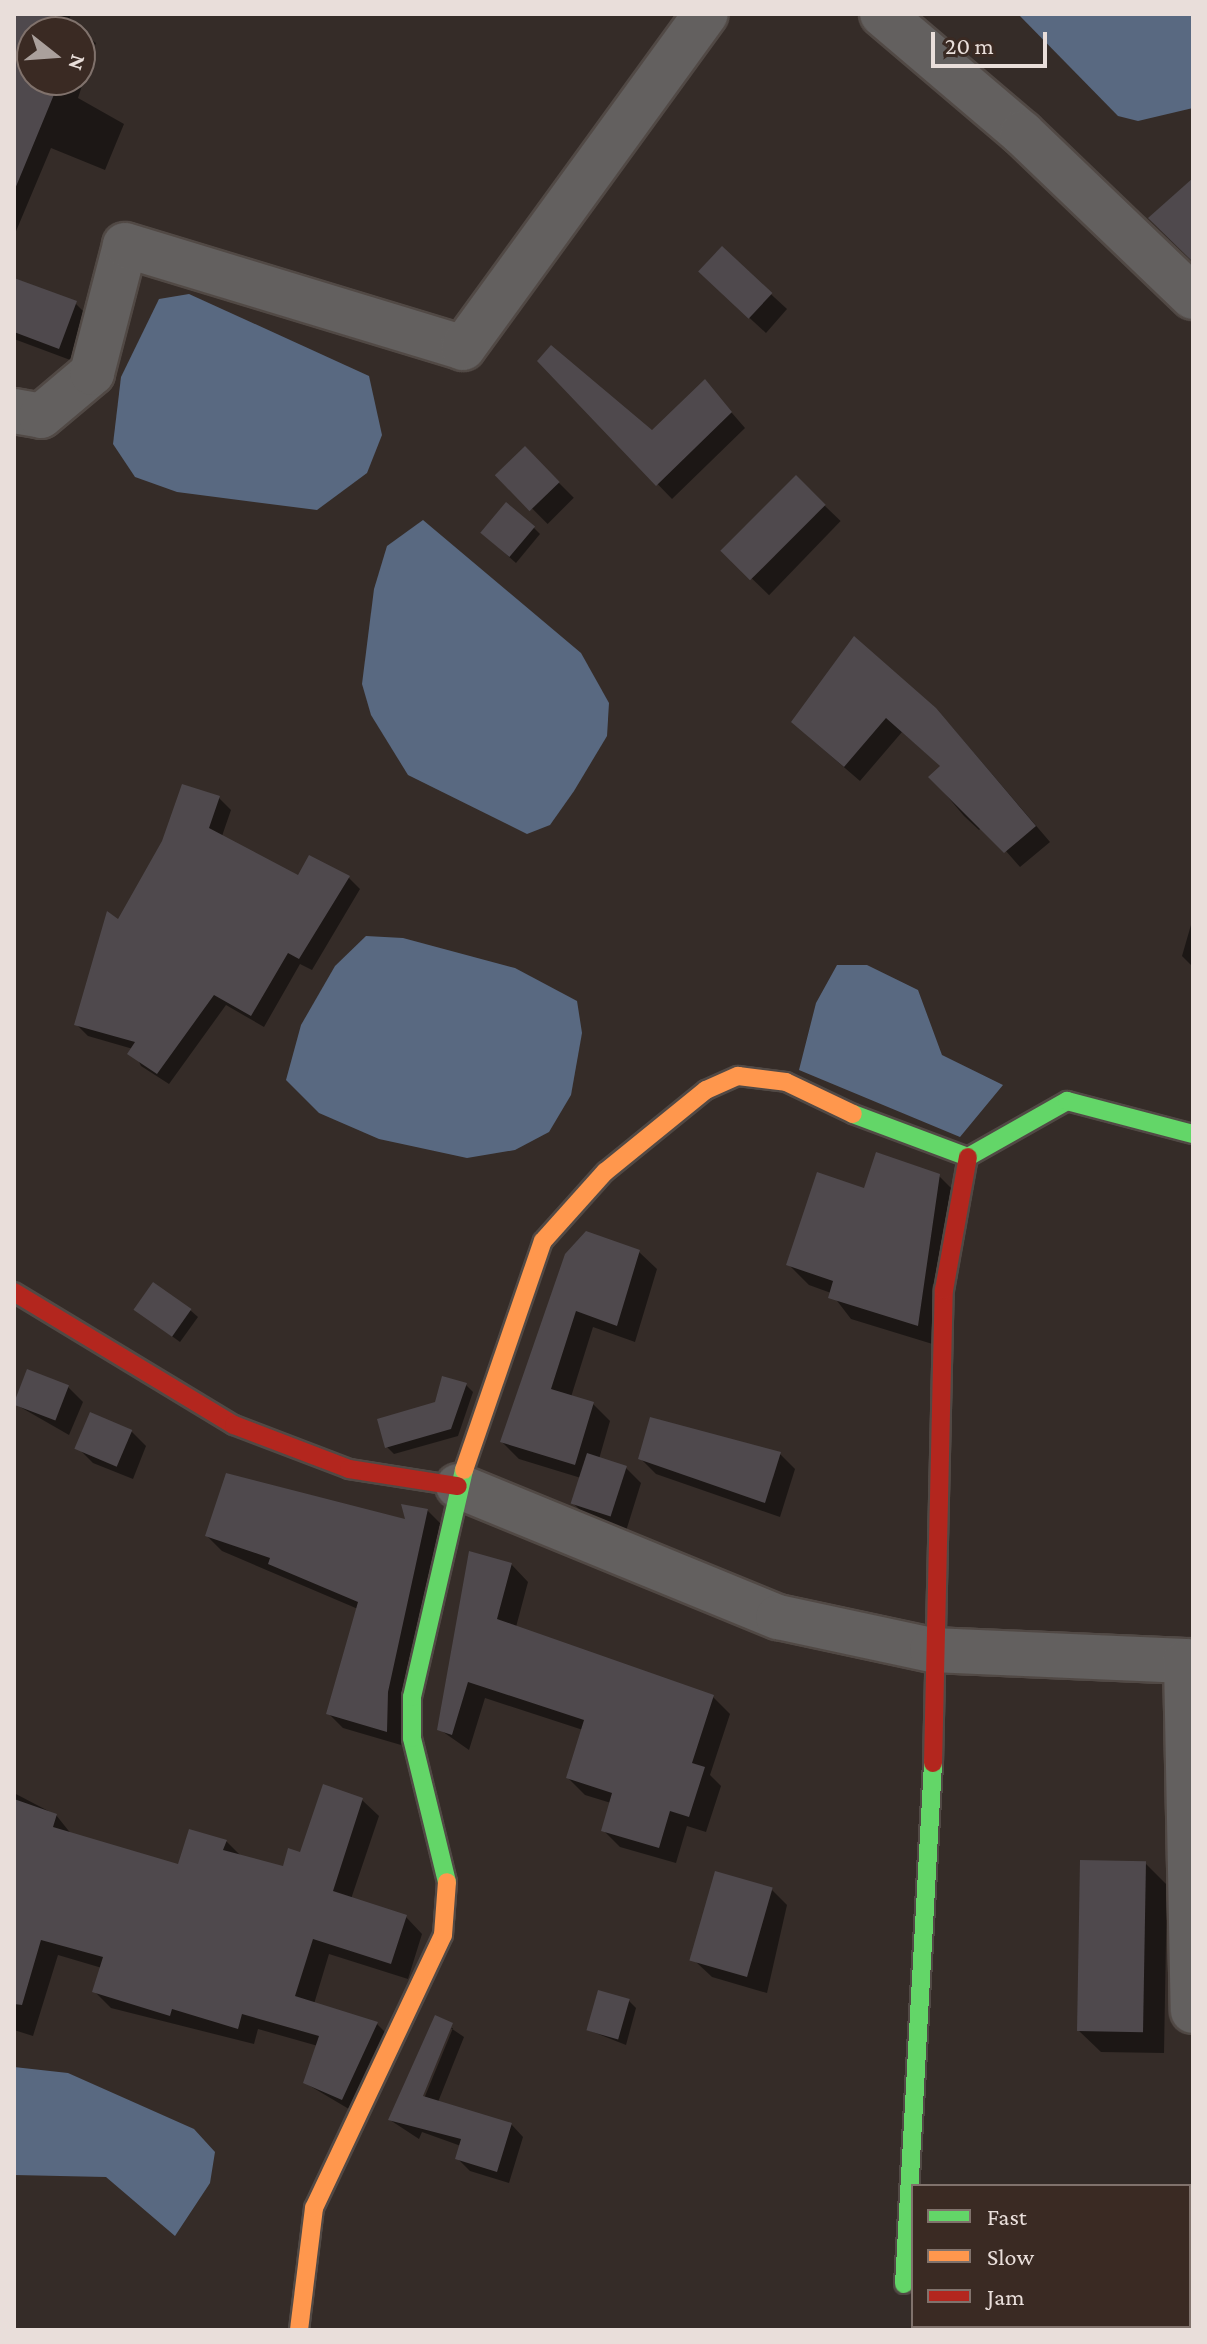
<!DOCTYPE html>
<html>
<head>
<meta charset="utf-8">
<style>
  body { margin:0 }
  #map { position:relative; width:1207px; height:2344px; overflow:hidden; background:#352c28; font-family:"Crimson Pro",serif }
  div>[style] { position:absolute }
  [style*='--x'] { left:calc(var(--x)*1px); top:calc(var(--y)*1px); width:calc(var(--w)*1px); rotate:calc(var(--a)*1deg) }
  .water>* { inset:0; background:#596981 }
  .shadow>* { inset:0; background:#0007; transform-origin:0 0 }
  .building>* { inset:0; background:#4f494d; transform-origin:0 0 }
  .roads { filter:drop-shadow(2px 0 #514945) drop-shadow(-2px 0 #514945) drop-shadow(0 2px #514945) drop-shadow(0 -2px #514945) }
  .street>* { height:44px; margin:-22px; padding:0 22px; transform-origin:22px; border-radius:22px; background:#63605f }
  .fast>* { height:18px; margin:-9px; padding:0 9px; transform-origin:9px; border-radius:9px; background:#63d668 }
  .slow>* { height:18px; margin:-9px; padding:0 9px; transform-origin:9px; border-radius:9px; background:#ff974d }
  .jam>* { height:18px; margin:-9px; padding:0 9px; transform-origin:9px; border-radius:9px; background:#b3261e }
  span { translate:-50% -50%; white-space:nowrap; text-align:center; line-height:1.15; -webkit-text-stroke:6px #3a2a23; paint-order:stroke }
  .frame { position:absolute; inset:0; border:16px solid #e9deda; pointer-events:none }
  .legend { position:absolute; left:911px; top:2184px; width:280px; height:144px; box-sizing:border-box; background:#3a2a23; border:2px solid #80726c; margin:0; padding:10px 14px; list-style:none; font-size:24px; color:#e9deda }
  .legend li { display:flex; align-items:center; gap:16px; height:40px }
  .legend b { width:40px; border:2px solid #80726c }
  .north { position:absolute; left:16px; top:16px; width:80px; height:80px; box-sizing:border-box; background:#3a2a23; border:2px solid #80726c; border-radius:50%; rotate:107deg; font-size:22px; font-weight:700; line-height:32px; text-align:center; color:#e9deda }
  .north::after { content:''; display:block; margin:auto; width:28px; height:36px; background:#aaa09c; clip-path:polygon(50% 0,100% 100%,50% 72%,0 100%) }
  .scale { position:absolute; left:931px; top:32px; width:116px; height:36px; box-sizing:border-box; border:4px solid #e9deda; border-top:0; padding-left:10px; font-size:24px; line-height:28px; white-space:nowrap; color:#e9deda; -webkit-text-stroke:6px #3a2a23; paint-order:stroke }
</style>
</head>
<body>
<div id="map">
  <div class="water">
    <i style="clip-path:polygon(1018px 14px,1193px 14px,1193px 108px,1138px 121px,1118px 116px)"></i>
    <i style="clip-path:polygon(189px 294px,369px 376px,382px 435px,367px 473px,317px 510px,177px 492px,135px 477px,113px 444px,121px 377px,159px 299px)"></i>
    <i style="clip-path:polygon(423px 520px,581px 653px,609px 703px,607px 736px,574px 791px,550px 825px,527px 834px,408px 775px,371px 715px,362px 684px,374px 589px,387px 546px)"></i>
    <i style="clip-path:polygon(366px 936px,403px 938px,515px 968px,577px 1001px,582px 1033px,571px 1095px,549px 1132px,515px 1150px,467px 1158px,379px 1139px,319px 1113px,286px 1080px,301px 1025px,335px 966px)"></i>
    <i style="clip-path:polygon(837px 965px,867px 965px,918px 990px,942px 1055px,1003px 1085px,960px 1137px,799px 1070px,816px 1003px)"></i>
    <i style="clip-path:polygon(14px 2067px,68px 2073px,194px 2129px,215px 2152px,210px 2183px,175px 2236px,106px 2177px,14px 2175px)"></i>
  </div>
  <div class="shadow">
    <i style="clip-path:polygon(evenodd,14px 14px,71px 14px,68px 24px,96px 43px,78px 98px,124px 124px,105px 170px,51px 148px,14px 236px,14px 14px,32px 32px,80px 32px,80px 80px,32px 80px,32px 32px)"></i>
    <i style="clip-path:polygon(722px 249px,787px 309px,766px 333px,716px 287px)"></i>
    <i style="clip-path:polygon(14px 280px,75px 303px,89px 317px,73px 361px,14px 339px)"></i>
    <i style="clip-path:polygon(539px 361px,652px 433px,705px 382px,745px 428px,672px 499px)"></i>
    <i style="left:525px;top:449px;width:69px;height:37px;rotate:45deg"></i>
    <i style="left:796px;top:478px;width:62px;height:103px;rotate:44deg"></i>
    <i style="clip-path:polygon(533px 527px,540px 534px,516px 563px,490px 540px)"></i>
    <i style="clip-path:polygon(854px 639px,951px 726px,1050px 842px,1020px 867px,984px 826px,979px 830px,964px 816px,931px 777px,942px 767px,902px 732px,860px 781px,809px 737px)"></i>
    <i style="clip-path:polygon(219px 798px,231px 810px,222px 836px,299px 878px,349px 878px,360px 889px,312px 970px,300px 964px,264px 1027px,226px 1005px,169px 1084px,141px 1066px,133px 1049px,88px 1036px,76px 1024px,119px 922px)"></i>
    <i style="clip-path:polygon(1193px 918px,1193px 967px,1182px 956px)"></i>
    <i style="clip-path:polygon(938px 1175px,960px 1197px,939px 1346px,851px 1319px,831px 1293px,809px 1285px,788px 1264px)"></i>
    <i style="clip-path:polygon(639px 1252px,657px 1269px,635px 1342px,593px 1327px,571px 1397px,593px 1404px,610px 1421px,599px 1459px,626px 1468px,641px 1483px,626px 1531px,588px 1518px,573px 1503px,581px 1478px,519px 1459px,502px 1442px,567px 1255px)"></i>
    <i style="clip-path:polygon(136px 1310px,190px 1310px,198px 1317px,180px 1342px)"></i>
    <i style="clip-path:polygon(466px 1385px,473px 1392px,458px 1436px,394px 1454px,387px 1447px)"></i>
    <i style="clip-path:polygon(68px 1387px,83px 1402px,69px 1435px,15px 1404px)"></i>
    <i style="clip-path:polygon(131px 1431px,146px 1446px,133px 1479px,93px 1463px,78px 1448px)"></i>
    <i style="clip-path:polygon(780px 1454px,795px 1469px,780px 1517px,656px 1474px,640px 1458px)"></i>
    <i style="clip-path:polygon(427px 1510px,442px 1525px,401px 1745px,343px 1728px,328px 1713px,358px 1609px,222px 1551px,207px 1536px,408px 1522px)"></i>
    <i style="clip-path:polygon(471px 1554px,511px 1564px,528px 1582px,516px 1627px,713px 1697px,730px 1714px,710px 1775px,721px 1786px,706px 1832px,687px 1826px,676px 1863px,620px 1847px,603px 1830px,611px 1803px,585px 1795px,568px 1778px,583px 1730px,485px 1698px,469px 1750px,439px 1729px)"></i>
    <i style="clip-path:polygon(14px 1793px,56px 1815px,72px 1835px,180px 1866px,226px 1841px,242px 1857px,284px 1869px,362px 1800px,379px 1816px,351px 1899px,406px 1917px,422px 1934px,408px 1979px,329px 1954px,314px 2004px,377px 2024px,393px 2040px,359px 2115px,305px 2083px,318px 2046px,258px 2029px,254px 2044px,111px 2008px,95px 1992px,102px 1968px,58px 1955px,33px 2036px,14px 2030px)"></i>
    <i style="clip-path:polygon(1145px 1863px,1167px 1885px,1164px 2053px,1101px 2052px,1078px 2030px)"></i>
    <i style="clip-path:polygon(772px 1890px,787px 1905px,767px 1993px,712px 1977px,696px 1962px)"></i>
    <i style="clip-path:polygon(629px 2001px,636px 2008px,626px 2045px,588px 2030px)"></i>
    <i style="clip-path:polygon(evenodd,436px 2018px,464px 2037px,438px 2102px,511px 2124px,523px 2137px,509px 2183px,470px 2171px,458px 2159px,461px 2146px,422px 2132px,419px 2139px,390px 2120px,436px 2018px,449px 2028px,453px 2028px,421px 2106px,418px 2104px,449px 2028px)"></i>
  </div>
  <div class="building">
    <i style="clip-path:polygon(14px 14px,46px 14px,82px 27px,32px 32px,32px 80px,60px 80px,15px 189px)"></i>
    <i style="clip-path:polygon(1193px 178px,1193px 262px,1148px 218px)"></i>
    <i style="left:722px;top:246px;width:69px;height:35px;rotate:43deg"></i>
    <i style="clip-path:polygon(14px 278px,77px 301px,59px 349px,14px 332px)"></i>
    <i style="clip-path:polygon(551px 345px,652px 430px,705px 379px,732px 412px,656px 486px,537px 361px)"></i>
    <i style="left:525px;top:446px;width:50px;height:42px;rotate:46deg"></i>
    <i style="left:796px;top:475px;width:42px;height:107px;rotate:45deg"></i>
    <i style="left:506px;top:502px;width:38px;height:40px;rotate:40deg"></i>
    <i style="clip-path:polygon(854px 636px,936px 708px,1036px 826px,1004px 853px,928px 777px,940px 766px,886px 718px,844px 767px,791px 722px)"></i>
    <i style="clip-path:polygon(182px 784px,220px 796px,209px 828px,298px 875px,309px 855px,350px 876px,299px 959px,288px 953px,251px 1016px,214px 995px,157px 1074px,127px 1054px,135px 1042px,74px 1025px,107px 911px,118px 919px,162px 841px)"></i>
    <i style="clip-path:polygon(876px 1152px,940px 1174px,918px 1326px,828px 1298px,833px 1281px,786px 1265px,817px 1172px,864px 1188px)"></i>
    <i style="clip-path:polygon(586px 1231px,640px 1250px,617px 1326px,576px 1311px,551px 1389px,594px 1402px,575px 1465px,500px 1442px,565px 1254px)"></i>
    <i style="left:153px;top:1282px;width:47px;height:34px;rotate:35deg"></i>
    <i style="left:27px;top:1369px;width:45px;height:38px;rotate:21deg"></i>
    <i style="clip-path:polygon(442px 1376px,467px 1383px,451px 1429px,385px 1448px,377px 1419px,435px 1402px)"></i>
    <i style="left:90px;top:1412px;width:46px;height:40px;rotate:23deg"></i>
    <i style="clip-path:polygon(650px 1417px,781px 1452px,765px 1503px,638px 1459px)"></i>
    <i style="left:587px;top:1453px;width:42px;height:53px;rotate:18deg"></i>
    <i style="clip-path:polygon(226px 1473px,405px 1519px,401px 1504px,428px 1509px,388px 1692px,387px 1732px,326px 1714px,358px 1602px,268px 1564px,270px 1558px,205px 1536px)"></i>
    <i style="clip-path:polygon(469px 1551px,512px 1563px,497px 1619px,714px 1695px,692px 1763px,705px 1767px,689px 1817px,670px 1811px,659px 1848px,601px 1831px,612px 1793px,566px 1778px,584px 1720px,468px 1682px,452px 1735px,437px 1730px)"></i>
    <i style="clip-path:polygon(323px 1784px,363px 1798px,333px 1891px,407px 1915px,391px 1964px,313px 1939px,295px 1996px,378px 2022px,342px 2100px,303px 2083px,319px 2036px,242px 2014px,238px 2029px,172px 2009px,170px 2016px,92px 1992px,103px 1957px,41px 1940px,22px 2005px,14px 2004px,14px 1799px,57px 1814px,53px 1827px,178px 1864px,189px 1829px,227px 1840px,223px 1850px,283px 1866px,288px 1848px,300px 1852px)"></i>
    <i style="left:1080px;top:1860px;width:66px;height:171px;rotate:1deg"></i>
    <i style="left:715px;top:1871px;width:60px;height:93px;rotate:16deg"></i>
    <i style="left:598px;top:1990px;width:33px;height:42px;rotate:16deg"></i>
    <i style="clip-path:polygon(435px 2015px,453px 2023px,423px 2096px,512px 2123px,497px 2172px,455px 2159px,461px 2139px,388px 2120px)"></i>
  </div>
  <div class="roads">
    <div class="street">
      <i style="--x:882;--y:14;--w:184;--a:40.4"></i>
      <i style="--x:1022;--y:133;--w:237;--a:43.8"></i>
      <i style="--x:14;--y:411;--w:27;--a:10"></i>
      <i style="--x:41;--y:416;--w:67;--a:-40.1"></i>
      <i style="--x:92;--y:373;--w:132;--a:-75.5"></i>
      <i style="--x:125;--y:245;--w:353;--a:16.9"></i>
      <i style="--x:463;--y:348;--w:413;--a:-54"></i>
      <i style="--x:458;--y:1486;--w:346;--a:22.3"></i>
      <i style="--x:778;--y:1617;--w:157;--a:12.1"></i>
      <i style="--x:932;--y:1650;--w:254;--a:2.5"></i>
      <i style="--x:1186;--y:1661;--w:350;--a:88.9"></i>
    </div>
    <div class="fast">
      <i style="--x:853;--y:1114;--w:123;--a:20.5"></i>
      <i style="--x:968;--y:1157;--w:114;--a:-29.5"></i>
      <i style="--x:1067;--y:1101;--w:130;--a:14.7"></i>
      <i style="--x:447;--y:1882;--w:148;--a:-103.7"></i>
      <i style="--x:412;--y:1738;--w:41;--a:-90"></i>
      <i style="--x:412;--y:1697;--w:233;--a:-77.1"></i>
      <i style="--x:904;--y:2284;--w:522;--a:-86.81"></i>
    </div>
    <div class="slow">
      <i style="--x:464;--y:1470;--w:242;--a:-71"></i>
      <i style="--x:543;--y:1241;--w:93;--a:-48.1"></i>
      <i style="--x:605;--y:1172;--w:130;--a:-39.1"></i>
      <i style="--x:706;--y:1090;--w:35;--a:-24"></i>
      <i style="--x:738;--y:1076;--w:48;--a:7.1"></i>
      <i style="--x:786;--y:1082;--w:74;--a:25.5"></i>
      <i style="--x:299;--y:2330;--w:123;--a:-83"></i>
      <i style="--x:314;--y:2208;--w:302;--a:-64.7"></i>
      <i style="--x:443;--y:1935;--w:53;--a:-85.7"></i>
    </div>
    <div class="jam">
      <i style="--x:14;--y:1292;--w:257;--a:31.2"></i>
      <i style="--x:234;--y:1425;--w:123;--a:20.9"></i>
      <i style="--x:349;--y:1469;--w:110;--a:8.9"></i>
      <i style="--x:933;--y:1763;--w:473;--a:-88.7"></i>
      <i style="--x:944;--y:1290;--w:135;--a:-79.8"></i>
    </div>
  </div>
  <div class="frame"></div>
  <ul class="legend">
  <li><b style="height:10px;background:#63d668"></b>Fast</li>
  <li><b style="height:10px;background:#ff974d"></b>Slow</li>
  <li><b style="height:10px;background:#b3261e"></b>Jam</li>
  </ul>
  <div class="north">N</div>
  <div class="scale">20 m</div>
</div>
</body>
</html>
